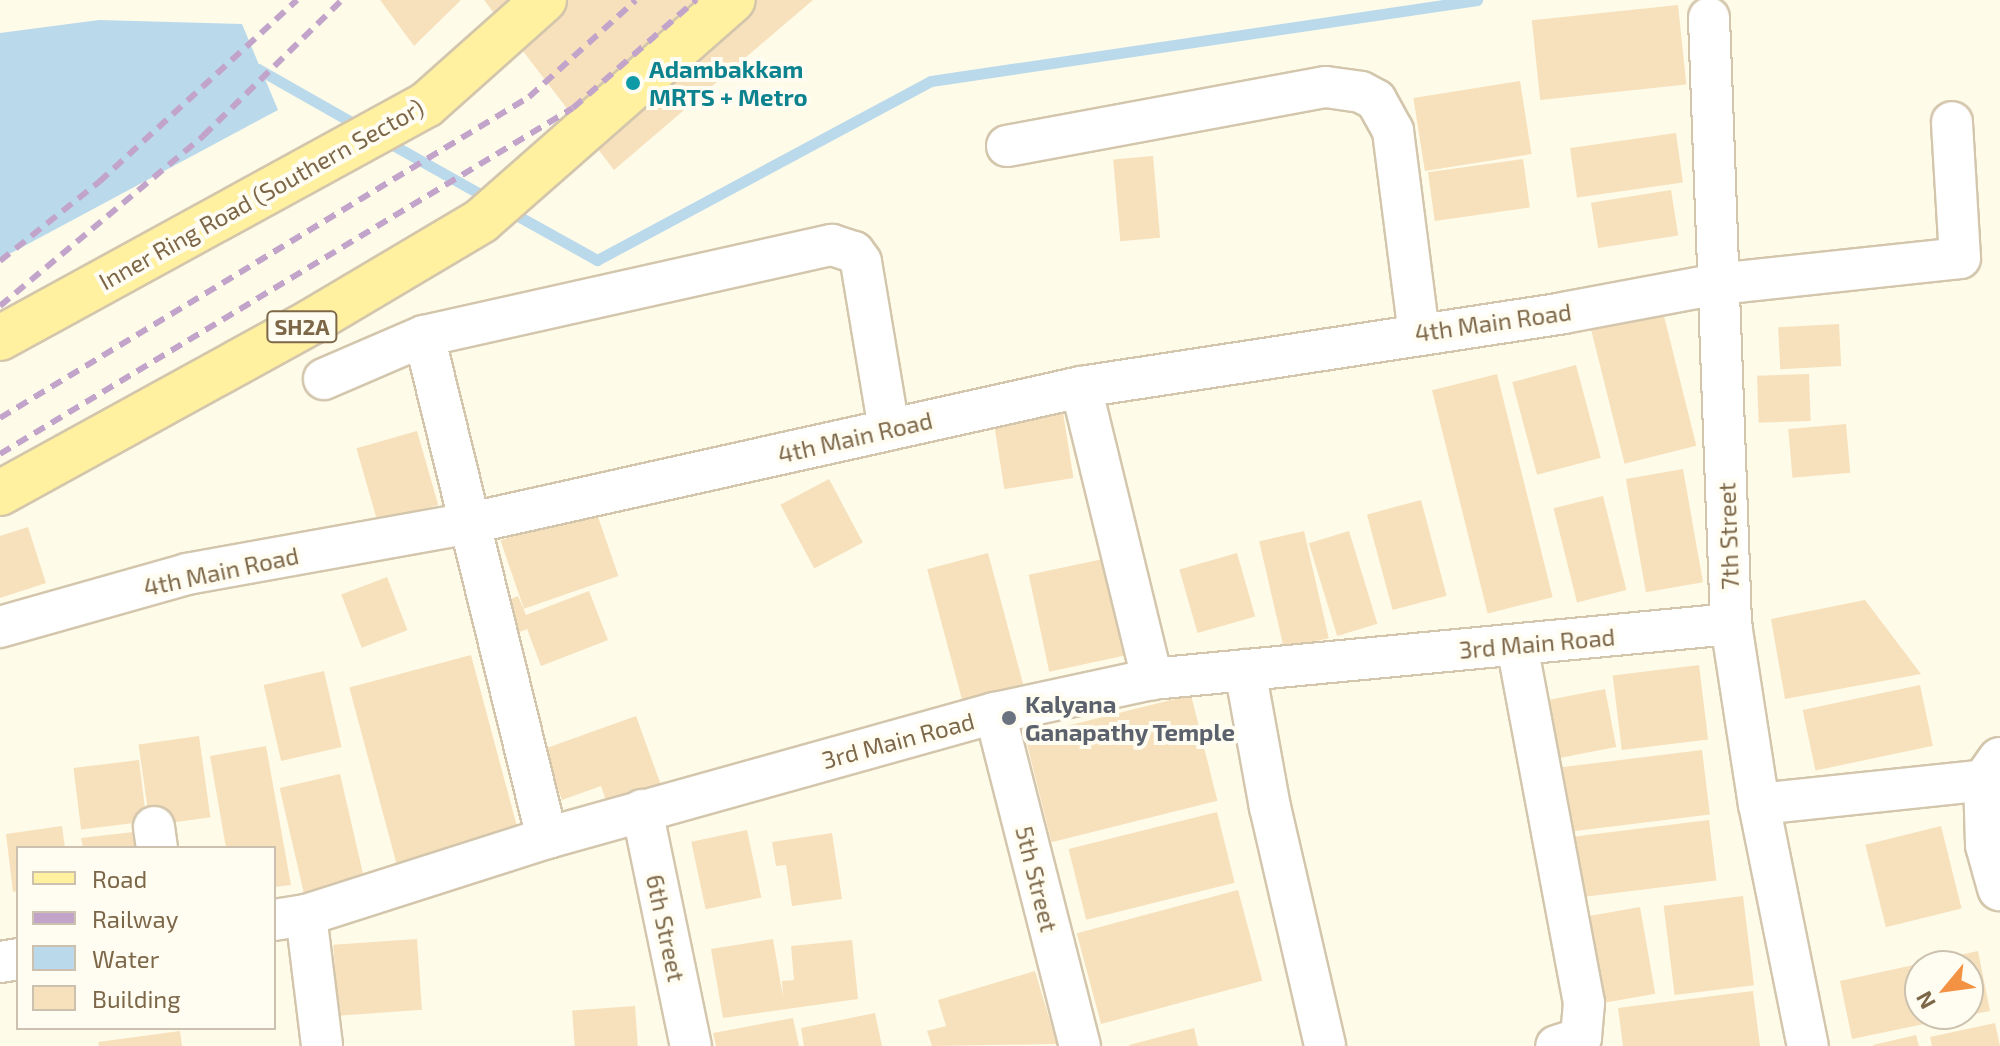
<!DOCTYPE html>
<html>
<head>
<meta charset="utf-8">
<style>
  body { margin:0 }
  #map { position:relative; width:2000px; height:1046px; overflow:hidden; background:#fefbe9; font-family:"Exo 2",sans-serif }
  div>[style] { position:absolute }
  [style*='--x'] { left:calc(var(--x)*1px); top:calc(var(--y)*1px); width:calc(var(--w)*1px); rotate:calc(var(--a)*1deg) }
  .water>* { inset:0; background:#bad9eb }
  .stream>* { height:11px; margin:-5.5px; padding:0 5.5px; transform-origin:5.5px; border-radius:5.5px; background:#bad9eb }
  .building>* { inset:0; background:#f7e1bd; transform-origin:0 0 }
  .roads { filter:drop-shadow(2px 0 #d3c6ac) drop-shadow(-2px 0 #d3c6ac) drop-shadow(0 2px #d3c6ac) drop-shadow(0 -2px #d3c6ac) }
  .street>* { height:40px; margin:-20px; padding:0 20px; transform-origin:20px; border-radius:20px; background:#fff }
  .secondary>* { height:44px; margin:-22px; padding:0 22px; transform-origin:22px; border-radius:22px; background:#fff }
  .primary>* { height:44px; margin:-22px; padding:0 22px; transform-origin:22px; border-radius:22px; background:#fff19f }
  .rail>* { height:6px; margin-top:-3px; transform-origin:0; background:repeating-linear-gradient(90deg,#c2a4cb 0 12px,transparent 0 20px) }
  .dots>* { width:22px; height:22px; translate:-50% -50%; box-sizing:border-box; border:4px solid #fffdf1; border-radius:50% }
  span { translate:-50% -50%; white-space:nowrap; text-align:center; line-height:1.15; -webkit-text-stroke:8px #fffdf1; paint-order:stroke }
  .shield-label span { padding:2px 6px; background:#fffdf1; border:2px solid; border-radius:6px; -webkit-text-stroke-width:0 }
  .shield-label { font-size:22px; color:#7d6749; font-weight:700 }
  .culture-label { font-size:24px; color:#0d838f; font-weight:700 }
  .left { translate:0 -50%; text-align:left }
  .street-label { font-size:24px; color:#7d6749 }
  .worship-label { font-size:24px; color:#5b616d; font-weight:700 }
  .legend { position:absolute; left:16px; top:846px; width:260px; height:184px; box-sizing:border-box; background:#fffdf1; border:2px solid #cbc1ae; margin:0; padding:10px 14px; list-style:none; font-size:24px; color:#7d6749 }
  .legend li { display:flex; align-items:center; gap:16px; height:40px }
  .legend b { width:40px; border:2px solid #cbc1ae }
  .north { position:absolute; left:1904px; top:950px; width:80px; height:80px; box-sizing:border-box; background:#fffdf1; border:2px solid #cbc1ae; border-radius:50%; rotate:241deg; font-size:22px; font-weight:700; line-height:32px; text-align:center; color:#7d6749 }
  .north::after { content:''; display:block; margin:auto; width:28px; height:36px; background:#f39243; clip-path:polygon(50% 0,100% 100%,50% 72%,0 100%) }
</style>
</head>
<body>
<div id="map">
  <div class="water">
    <i style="clip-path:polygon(99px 20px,242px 24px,278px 110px,0 259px,0 33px)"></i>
  </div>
  <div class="stream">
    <i style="--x:251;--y:73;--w:8;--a:-30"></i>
    <i style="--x:258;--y:69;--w:120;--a:29.6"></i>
    <i style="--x:384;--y:140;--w:123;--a:29.3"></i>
    <i style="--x:509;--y:211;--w:101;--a:29.1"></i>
    <i style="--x:597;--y:260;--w:379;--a:-28.2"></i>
    <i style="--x:931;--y:81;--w:552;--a:-8.44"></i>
  </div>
  <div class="building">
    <i style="clip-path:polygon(380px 0,461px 0,414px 46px)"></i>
    <i style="clip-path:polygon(484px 0,813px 0,614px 170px)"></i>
    <i style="left:1678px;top:5px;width:80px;height:147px;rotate:84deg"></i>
    <i style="left:1520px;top:81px;width:74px;height:108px;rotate:81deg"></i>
    <i style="left:1676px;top:133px;width:50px;height:107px;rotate:82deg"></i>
    <i style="left:1153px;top:156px;width:82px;height:40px;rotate:85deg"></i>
    <i style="left:1523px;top:159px;width:49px;height:96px;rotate:82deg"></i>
    <i style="left:1671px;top:190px;width:46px;height:81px;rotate:81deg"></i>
    <i style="left:1662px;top:308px;width:142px;height:74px;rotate:76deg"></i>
    <i style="left:1839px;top:324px;width:42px;height:61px;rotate:87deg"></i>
    <i style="left:1576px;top:365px;width:96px;height:66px;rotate:75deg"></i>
    <i style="left:1497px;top:374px;width:230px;height:67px;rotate:76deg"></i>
    <i style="left:1809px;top:374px;width:47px;height:52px;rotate:88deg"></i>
    <i style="left:1062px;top:406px;width:73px;height:70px;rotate:81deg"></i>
    <i style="left:1846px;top:424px;width:49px;height:58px;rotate:85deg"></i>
    <i style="left:417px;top:431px;width:77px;height:63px;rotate:74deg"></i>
    <i style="left:1683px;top:469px;width:115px;height:58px;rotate:80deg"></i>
    <i style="left:829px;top:479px;width:72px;height:55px;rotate:62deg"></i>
    <i style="left:1603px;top:496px;width:97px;height:51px;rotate:76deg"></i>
    <i style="left:1421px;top:500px;width:99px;height:56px;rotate:75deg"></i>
    <i style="left:595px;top:508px;width:72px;height:100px;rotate:71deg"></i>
    <i style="clip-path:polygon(28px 527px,46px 583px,0 598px,0 536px)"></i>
    <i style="left:1304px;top:531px;width:110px;height:46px;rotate:77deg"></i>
    <i style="left:1349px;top:531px;width:97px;height:42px;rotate:73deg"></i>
    <i style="left:988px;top:553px;width:136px;height:63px;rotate:75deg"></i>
    <i style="left:1237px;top:553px;width:66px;height:60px;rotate:74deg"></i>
    <i style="left:1103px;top:559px;width:99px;height:76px;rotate:78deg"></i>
    <i style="left:387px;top:577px;width:57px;height:49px;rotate:69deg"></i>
    <i style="clip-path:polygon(589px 591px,608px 640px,541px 666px,527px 629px,510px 636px,498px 604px,518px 596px,526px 615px)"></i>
    <i style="clip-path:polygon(1865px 600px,1921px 674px,1785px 699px,1771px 619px)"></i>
    <i style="left:471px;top:655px;width:182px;height:126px;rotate:75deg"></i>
    <i style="left:1699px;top:665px;width:75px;height:87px;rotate:83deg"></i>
    <i style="left:324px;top:671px;width:78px;height:62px;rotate:77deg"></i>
    <i style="left:1920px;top:685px;width:62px;height:120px;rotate:78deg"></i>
    <i style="left:1605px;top:689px;width:59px;height:66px;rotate:79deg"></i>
    <i style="left:1191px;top:695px;width:109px;height:171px;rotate:76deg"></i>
    <i style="clip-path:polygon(636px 716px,661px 785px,607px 804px,601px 786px,562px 800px,544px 749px)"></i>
    <i style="left:199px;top:736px;width:82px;height:61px;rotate:82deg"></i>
    <i style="clip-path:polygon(266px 746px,291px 885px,274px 887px,274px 848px,226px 848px,210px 756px)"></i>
    <i style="left:1702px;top:750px;width:65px;height:144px;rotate:83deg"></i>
    <i style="left:139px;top:760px;width:62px;height:66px;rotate:83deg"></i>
    <i style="left:340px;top:774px;width:117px;height:62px;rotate:77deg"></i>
    <i style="left:1217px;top:812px;width:73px;height:153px;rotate:76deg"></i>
    <i style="left:1709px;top:820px;width:61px;height:139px;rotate:83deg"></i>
    <i style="clip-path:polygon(62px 826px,65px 848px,18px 848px,18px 891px,13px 892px,6px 834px)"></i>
    <i style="left:1941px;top:826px;width:85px;height:78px;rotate:76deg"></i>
    <i style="left:747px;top:830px;width:69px;height:57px;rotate:78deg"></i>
    <i style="clip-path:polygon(142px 831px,144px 848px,83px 848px,81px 838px)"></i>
    <i style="clip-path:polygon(832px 833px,842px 899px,792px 906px,786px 865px,776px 866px,772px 842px)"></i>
    <i style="left:1238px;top:890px;width:94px;height:167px;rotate:75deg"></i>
    <i style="left:1743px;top:896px;width:90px;height:80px;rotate:83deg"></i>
    <i style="left:1640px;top:907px;width:88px;height:62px;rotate:80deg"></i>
    <i style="left:417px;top:939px;width:71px;height:84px;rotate:86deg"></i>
    <i style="clip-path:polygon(773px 939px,783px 997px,782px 981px,794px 980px,791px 946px,852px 940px,858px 999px,723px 1018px,711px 949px)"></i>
    <i style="clip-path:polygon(1978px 951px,1990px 1011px,1968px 1015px,1968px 966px,1920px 966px,1920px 1014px,1967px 1015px,1852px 1039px,1840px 981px)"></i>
    <i style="clip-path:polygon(1035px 971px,1057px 1044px,932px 1046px,927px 1031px,946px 1026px,938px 1000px)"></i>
    <i style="clip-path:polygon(1753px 991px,1760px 1046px,1623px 1046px,1618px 1008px)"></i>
    <i style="left:635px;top:1006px;width:40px;height:63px;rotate:86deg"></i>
    <i style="clip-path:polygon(875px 1013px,882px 1046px,804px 1046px,801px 1028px)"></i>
    <i style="clip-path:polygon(793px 1018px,799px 1046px,716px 1046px,713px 1033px)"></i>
    <i style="clip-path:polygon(1995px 1023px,2000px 1046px,1932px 1046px,1930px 1037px)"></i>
    <i style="clip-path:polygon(1194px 1028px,1198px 1046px,1130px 1046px,1129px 1045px)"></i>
    <i style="clip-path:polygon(180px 1031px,182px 1046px,99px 1046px,98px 1042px)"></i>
    <i style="clip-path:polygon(1916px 1035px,1919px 1046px,1874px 1046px,1873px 1045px)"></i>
  </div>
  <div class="roads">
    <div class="street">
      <i style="--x:1709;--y:18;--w:606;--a:87.92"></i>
      <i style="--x:1731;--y:624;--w:182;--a:81.2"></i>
      <i style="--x:1759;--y:804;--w:247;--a:78.6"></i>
      <i style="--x:1007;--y:146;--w:324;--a:-10.5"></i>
      <i style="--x:1326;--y:87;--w:35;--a:8"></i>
      <i style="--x:1361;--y:92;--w:17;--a:28"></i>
      <i style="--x:1376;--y:100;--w:35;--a:61"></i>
      <i style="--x:1393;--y:131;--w:204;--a:82.7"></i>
      <i style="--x:424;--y:336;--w:517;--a:76.23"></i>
      <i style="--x:324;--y:379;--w:109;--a:-23.3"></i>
      <i style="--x:424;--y:336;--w:418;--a:-12.6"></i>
      <i style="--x:832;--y:245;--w:23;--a:18"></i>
      <i style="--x:854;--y:252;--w:12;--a:55"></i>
      <i style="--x:861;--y:262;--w:170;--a:80.5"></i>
      <i style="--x:1081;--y:387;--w:301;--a:76.3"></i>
      <i style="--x:0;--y:627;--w:194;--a:-15.8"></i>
      <i style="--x:187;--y:574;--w:289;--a:-10.2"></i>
      <i style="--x:471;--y:523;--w:625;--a:-12.57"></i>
      <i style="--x:1081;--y:387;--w:488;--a:-8.7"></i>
      <i style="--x:1563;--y:313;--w:158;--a:-10.6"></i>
      <i style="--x:1718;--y:284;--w:243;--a:-6.1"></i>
      <i style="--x:1960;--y:258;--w:136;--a:-93.4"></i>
      <i style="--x:1517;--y:645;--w:364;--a:79.4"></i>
      <i style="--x:1584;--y:1003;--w:35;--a:95"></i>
      <i style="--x:1581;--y:1038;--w:26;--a:162"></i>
      <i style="--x:1245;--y:670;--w:139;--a:79.7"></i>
      <i style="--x:1270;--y:807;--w:245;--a:77"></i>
      <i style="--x:995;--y:713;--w:344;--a:75.7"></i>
      <i style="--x:1759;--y:804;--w:228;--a:-6"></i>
      <i style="--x:642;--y:810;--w:241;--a:78.3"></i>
      <i style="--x:154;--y:827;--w:21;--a:82"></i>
      <i style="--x:306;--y:915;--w:132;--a:83"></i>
      <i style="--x:274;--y:920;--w:32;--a:-9"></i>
      <i style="--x:306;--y:915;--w:253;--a:-17.7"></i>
      <i style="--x:547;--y:838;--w:465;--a:-15.6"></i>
      <i style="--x:995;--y:713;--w:161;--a:-12.2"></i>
      <i style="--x:1152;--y:679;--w:582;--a:-5.43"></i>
      <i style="--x:0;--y:962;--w:18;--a:-9"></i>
    </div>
    <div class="secondary">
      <i style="--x:2000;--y:760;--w:24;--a:125"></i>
      <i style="--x:1986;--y:780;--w:65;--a:88.2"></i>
      <i style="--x:1988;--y:845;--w:45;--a:74.4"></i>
    </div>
    <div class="primary">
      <i style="--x:0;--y:338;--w:486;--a:-28.7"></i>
      <i style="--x:426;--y:105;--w:158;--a:-41.7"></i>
      <i style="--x:0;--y:493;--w:355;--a:-28.8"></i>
      <i style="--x:311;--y:322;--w:198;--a:-30.7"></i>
      <i style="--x:481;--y:221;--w:335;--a:-41.3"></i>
    </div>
  </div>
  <div class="rail">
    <i style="--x:0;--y:261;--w:127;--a:-38.6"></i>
    <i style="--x:99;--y:182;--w:269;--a:-42.6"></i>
    <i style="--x:0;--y:306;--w:265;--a:-39.9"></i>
    <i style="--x:203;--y:136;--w:194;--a:-44.4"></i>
    <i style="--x:0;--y:418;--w:619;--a:-31.25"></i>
    <i style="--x:529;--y:97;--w:144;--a:-42.2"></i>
    <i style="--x:0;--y:454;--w:669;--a:-31.13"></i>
    <i style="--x:573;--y:108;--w:164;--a:-41.3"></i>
  </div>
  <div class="dots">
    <i style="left:633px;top:83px;background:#0f9aa8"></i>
    <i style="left:1009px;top:718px;background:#6b7280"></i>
  </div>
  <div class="shield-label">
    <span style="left:302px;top:327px">SH2A</span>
  </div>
  <div class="culture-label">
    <span class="left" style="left:649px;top:83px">Adambakkam<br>MRTS + Metro</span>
  </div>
  <div class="street-label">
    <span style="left:261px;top:194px;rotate:-29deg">Inner Ring Road (Southern Sector)</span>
    <span style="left:1493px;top:322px;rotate:-8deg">4th Main Road</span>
    <span style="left:855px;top:437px;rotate:-13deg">4th Main Road</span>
    <span style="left:1728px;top:536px;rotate:-92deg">7th Street</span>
    <span style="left:221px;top:571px;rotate:-12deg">4th Main Road</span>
    <span style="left:1537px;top:643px;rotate:-5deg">3rd Main Road</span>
    <span style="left:898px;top:740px;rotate:-15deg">3rd Main Road</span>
    <span style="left:1037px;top:879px;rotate:76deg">5th Street</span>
    <span style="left:666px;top:928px;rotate:78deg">6th Street</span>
  </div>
  <div class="worship-label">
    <span class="left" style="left:1025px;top:718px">Kalyana<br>Ganapathy Temple</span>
  </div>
  <ul class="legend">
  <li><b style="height:10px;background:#fff19f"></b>Road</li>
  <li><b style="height:10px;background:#c2a4cb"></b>Railway</li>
  <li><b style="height:22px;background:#bad9eb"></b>Water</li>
  <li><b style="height:22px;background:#f7e1bd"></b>Building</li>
  </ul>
  <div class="north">N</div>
</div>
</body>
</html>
